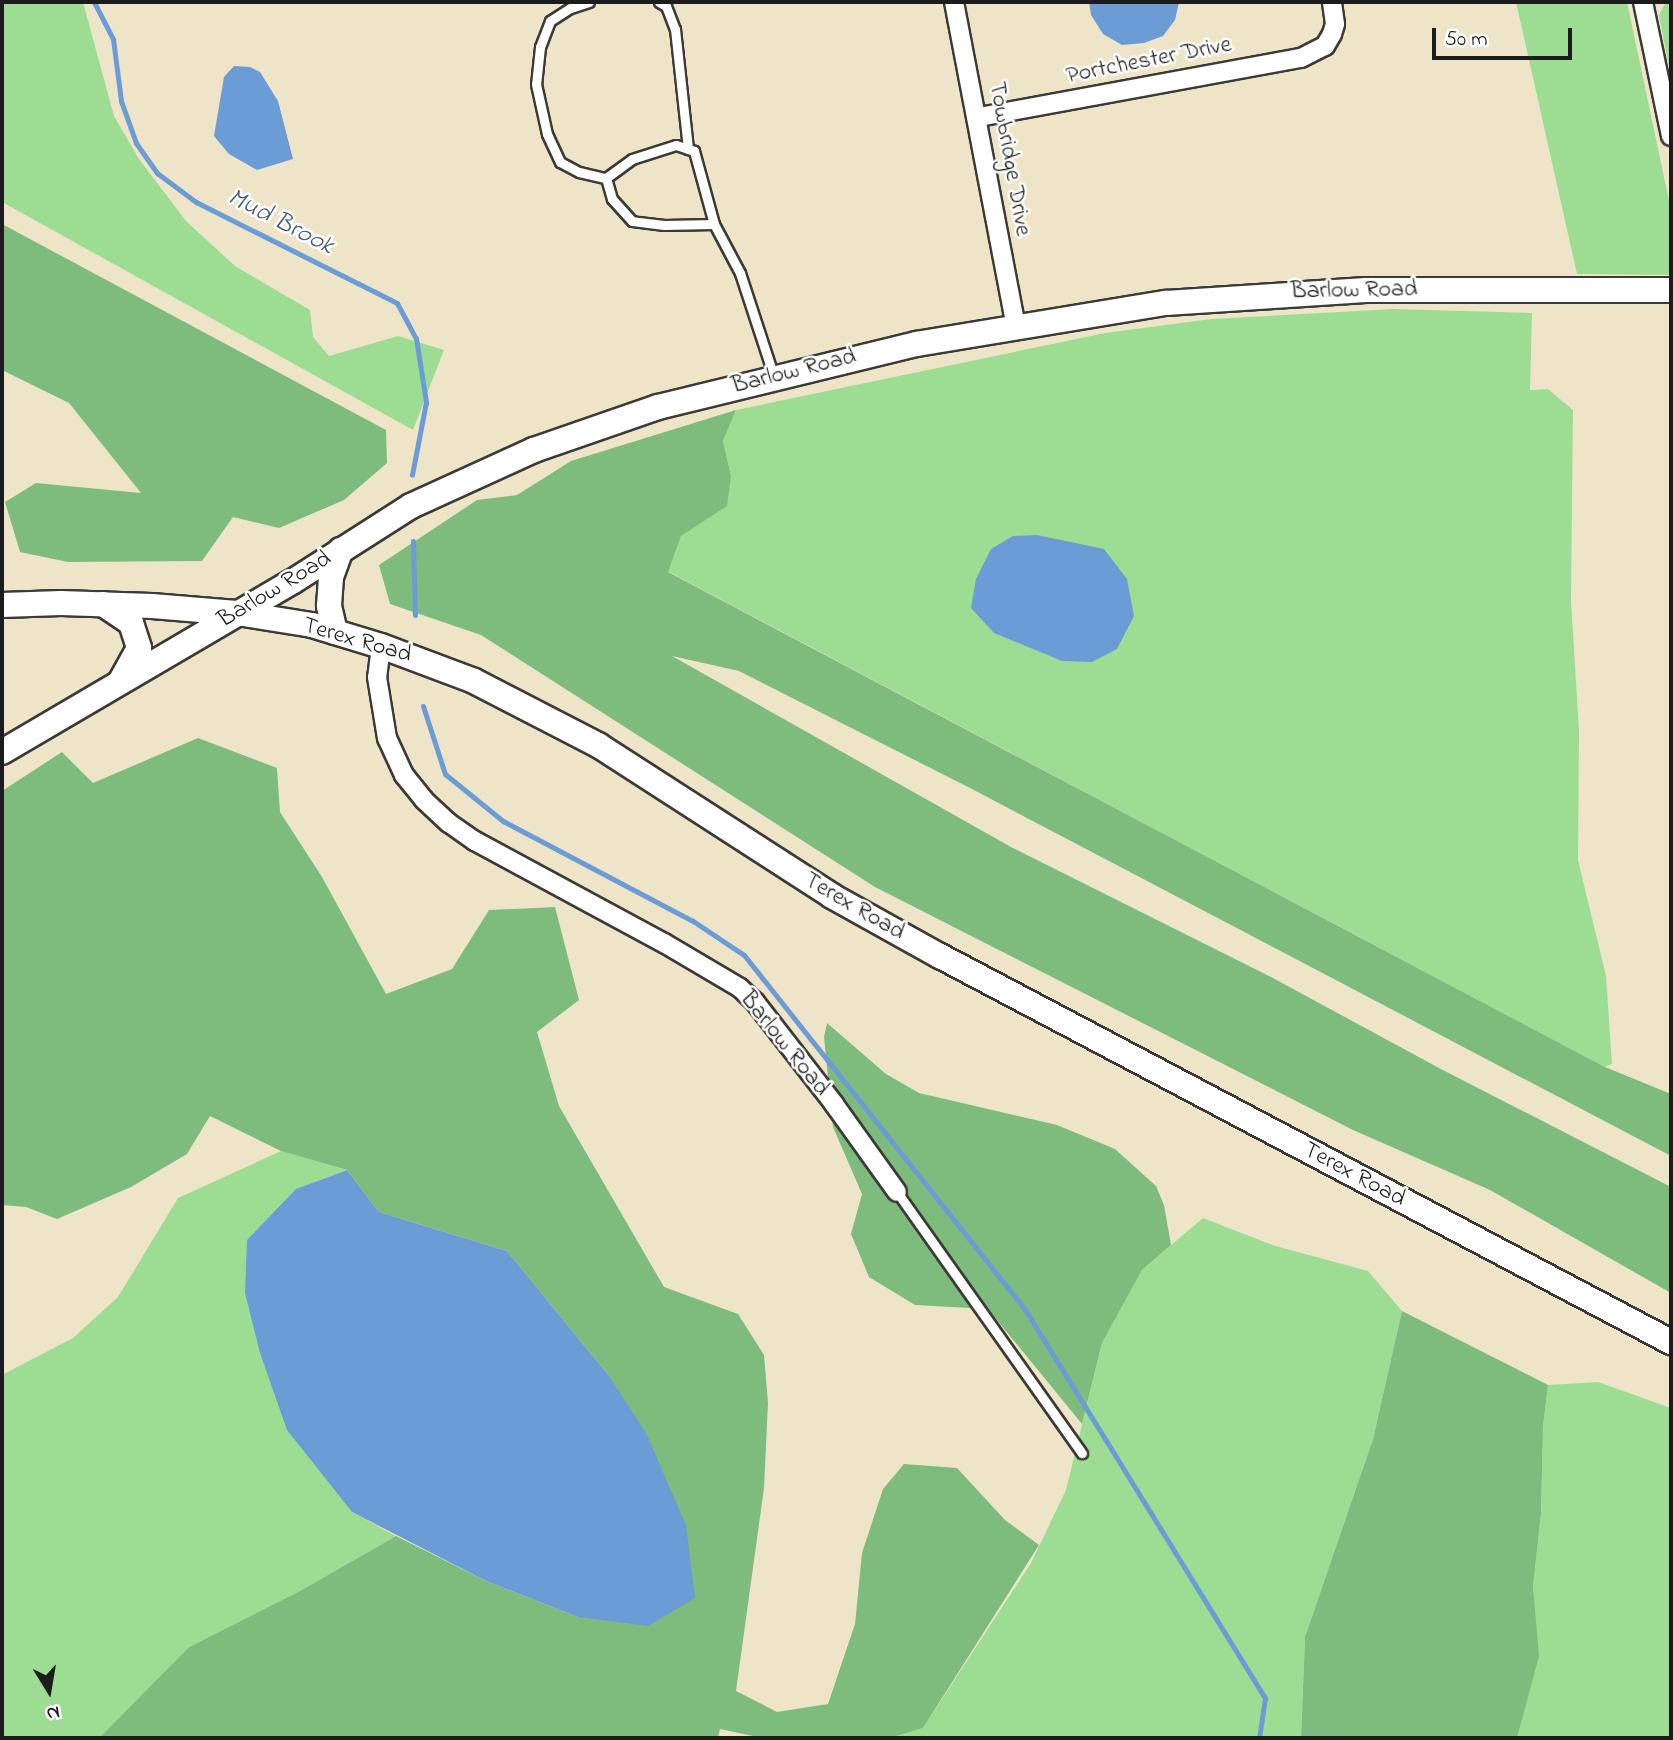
<!DOCTYPE html>
<html>
<head>
<meta charset="utf-8">
<style>
  body { margin:0 }
  #map { position:relative; width:1673px; height:1740px; overflow:hidden; background:#eee5c8; font-family:"Indie Flower",sans-serif }
  div>[style] { position:absolute }
  [style*='--x'] { left:calc(var(--x)*1px); top:calc(var(--y)*1px); width:calc(var(--w)*1px); rotate:calc(var(--a)*1deg) }
  .green>* { inset:0; background:#9ddd93 }
  .forest>* { inset:0; background:#7ebc7d }
  .water>* { inset:0; background:#6c9cd6 }
  .stream>* { height:5px; margin:-2.5px; padding:0 2.5px; transform-origin:2.5px; border-radius:2.5px; background:#6c9cd6 }
  .roads { filter:drop-shadow(2px 0 #3c3a36) drop-shadow(-2px 0 #3c3a36) drop-shadow(0 2px #3c3a36) drop-shadow(0 -2px #3c3a36) }
  .lane>* { height:9px; margin:-4.5px; padding:0 4.5px; transform-origin:4.5px; border-radius:4.5px; background:#fff }
  .street>* { height:18px; margin:-9px; padding:0 9px; transform-origin:9px; border-radius:9px; background:#fff }
  .secondary>* { height:24px; margin:-12px; padding:0 12px; transform-origin:12px; border-radius:12px; background:#fff }
  span { translate:-50% -50%; white-space:nowrap; text-align:center; line-height:1.15; -webkit-text-stroke:5px #fff; paint-order:stroke }
  .street-label { font-size:24px; color:#1c1c1c }
  .water-label { font-size:26px; color:#445c79; font-style:italic }
  .frame { position:absolute; inset:0; border:4px solid #1c1c1c; pointer-events:none }
  .north { position:absolute; left:14px; top:1656px; width:70px; height:70px; -webkit-text-stroke:5px #fff; paint-order:stroke; rotate:169deg; font-size:19px; font-weight:700; line-height:28px; text-align:center; color:#1c1c1c }
  .north::after { content:''; display:block; margin:auto; width:24px; height:32px; background:#1c1c1c; clip-path:polygon(50% 0,100% 100%,50% 72%,0 100%) }
  .scale { position:absolute; left:1432px; top:28px; width:140px; height:32px; box-sizing:border-box; border:4px solid #1c1c1c; border-top:0; padding-left:9px; font-size:21px; line-height:24px; white-space:nowrap; color:#1c1c1c; -webkit-text-stroke:5px #fff; paint-order:stroke }
</style>
</head>
<body>
<div id="map">
  <div class="green">
    <i style="clip-path:polygon(2px 2px,83px 2px,114px 116px,139px 159px,186px 221px,235px 266px,310px 310px,313px 337px,329px 356px,398px 336px,444px 350px,413px 430px,2px 202px)"></i>
    <i style="clip-path:polygon(1516px 2px,1627px 2px,1671px 210px,1671px 275px,1577px 274px)"></i>
    <i style="clip-path:polygon(1666px 2px,1671px 2px,1671px 77px,1659px 15px)"></i>
    <i style="clip-path:polygon(1393px 309px,1532px 313px,1530px 390px,1548px 389px,1573px 410px,1571px 601px,1579px 730px,1578px 860px,1606px 976px,1612px 1064px,1605px 1067px,667px 571px,681px 536px,731px 476px,723px 441px,736px 410px,1105px 333px,1211px 319px)"></i>
    <i style="clip-path:polygon(281px 1151px,347px 1170px,296px 1189px,352px 1512px,396px 1536px,298px 1592px,189px 1647px,99px 1738px,2px 1738px,2px 1375px,73px 1338px,118px 1297px,178px 1198px)"></i>
    <i style="clip-path:polygon(1203px 1218px,1272px 1245px,1368px 1271px,1402px 1311px,1373px 1439px,1305px 1637px,1301px 1738px,890px 1738px,923px 1728px,1031px 1563px,1066px 1490px,1102px 1343px,1142px 1270px)"></i>
    <i style="clip-path:polygon(1598px 1382px,1671px 1408px,1671px 1738px,1517px 1738px,1538px 1656px,1533px 1586px,1541px 1514px,1543px 1427px,1548px 1385px)"></i>
  </div>
  <div class="forest">
    <i style="clip-path:polygon(2px 224px,386px 430px,387px 463px,344px 500px,279px 528px,233px 517px,202px 561px,68px 562px,20px 552px,5px 502px,36px 483px,141px 493px,69px 403px,2px 370px)"></i>
    <i style="clip-path:polygon(736px 410px,723px 441px,731px 476px,727px 506px,681px 536px,668px 572px,1605px 1067px,1671px 1094px,1671px 1156px,970px 788px,739px 671px,672px 656px,1011px 847px,1271px 977px,1439px 1068px,1671px 1187px,1671px 1293px,1490px 1190px,1353px 1130px,875px 887px,481px 635px,390px 604px,379px 565px,477px 500px,517px 495px,571px 461px)"></i>
    <i style="clip-path:polygon(198px 738px,277px 768px,280px 812px,322px 877px,386px 994px,452px 969px,489px 910px,555px 907px,579px 1000px,537px 1032px,559px 1106px,664px 1287px,738px 1314px,764px 1355px,768px 1403px,764px 1488px,736px 1691px,777px 1712px,828px 1704px,855px 1624px,862px 1553px,883px 1489px,904px 1464px,957px 1468px,1005px 1520px,1039px 1545px,923px 1728px,890px 1738px,762px 1738px,720px 1729px,718px 1738px,99px 1738px,189px 1647px,298px 1592px,396px 1536px,486px 1581px,578px 1617px,609px 1376px,507px 1251px,379px 1212px,347px 1170px,281px 1151px,210px 1116px,187px 1154px,131px 1187px,57px 1219px,26px 1207px,2px 1205px,2px 791px,62px 752px,93px 783px)"></i>
    <i style="clip-path:polygon(827px 1023px,886px 1074px,919px 1093px,1057px 1125px,1115px 1149px,1156px 1186px,1164px 1205px,1171px 1245px,1142px 1270px,1102px 1343px,1082px 1424px,988px 1309px,915px 1305px,869px 1277px,851px 1234px,862px 1194px,833px 1127px,824px 1037px)"></i>
    <i style="clip-path:polygon(1402px 1311px,1548px 1385px,1543px 1427px,1541px 1514px,1533px 1586px,1539px 1656px,1517px 1738px,1301px 1738px,1305px 1637px,1373px 1439px)"></i>
  </div>
  <div class="water">
    <i style="clip-path:polygon(1089px 2px,1179px 2px,1175px 20px,1163px 36px,1144px 43px,1122px 45px,1103px 34px,1091px 15px)"></i>
    <i style="clip-path:polygon(234px 66px,250px 67px,260px 72px,278px 101px,293px 159px,257px 170px,229px 154px,214px 136px,224px 77px)"></i>
    <i style="clip-path:polygon(1037px 535px,1104px 549px,1127px 579px,1134px 616px,1117px 649px,1092px 662px,1062px 661px,994px 633px,971px 608px,976px 579px,991px 549px,1013px 536px)"></i>
    <i style="clip-path:polygon(347px 1170px,379px 1212px,507px 1251px,609px 1376px,646px 1433px,686px 1525px,695px 1598px,648px 1626px,578px 1617px,486px 1581px,352px 1512px,287px 1430px,260px 1353px,245px 1293px,247px 1240px,296px 1189px)"></i>
  </div>
  <div class="stream">
    <i style="--x:94;--y:2;--w:42;--a:62.8"></i>
    <i style="--x:113;--y:39;--w:63;--a:82.6"></i>
    <i style="--x:121;--y:101;--w:45;--a:70.3"></i>
    <i style="--x:136;--y:143;--w:37;--a:55"></i>
    <i style="--x:157;--y:173;--w:49;--a:36.6"></i>
    <i style="--x:196;--y:202;--w:225;--a:26.7"></i>
    <i style="--x:397;--y:303;--w:40;--a:62"></i>
    <i style="--x:416;--y:338;--w:65;--a:81.1"></i>
    <i style="--x:426;--y:402;--w:74;--a:100.9"></i>
    <i style="--x:413;--y:541;--w:74;--a:88.5"></i>
    <i style="--x:423;--y:706;--w:71;--a:72.1"></i>
    <i style="--x:445;--y:774;--w:75;--a:39"></i>
    <i style="--x:503;--y:821;--w:215;--a:27.8"></i>
    <i style="--x:693;--y:921;--w:61;--a:33.7"></i>
    <i style="--x:744;--y:955;--w:454;--a:51.6"></i>
    <i style="--x:1026;--y:1311;--w:455;--a:58.3"></i>
    <i style="--x:1265;--y:1698;--w:40;--a:98.5"></i>
  </div>
  <div class="roads">
    <div class="lane">
      <i style="--x:589;--y:2;--w:20;--a:162"></i>
      <i style="--x:570;--y:8;--w:24;--a:147"></i>
      <i style="--x:550;--y:21;--w:28;--a:111"></i>
      <i style="--x:540;--y:47;--w:37;--a:96"></i>
      <i style="--x:536;--y:84;--w:51;--a:77.6"></i>
      <i style="--x:547;--y:134;--w:31;--a:65"></i>
      <i style="--x:560;--y:162;--w:21;--a:28"></i>
      <i style="--x:579;--y:172;--w:28;--a:13"></i>
      <i style="--x:659;--y:2;--w:8;--a:30"></i>
      <i style="--x:666;--y:6;--w:25;--a:69"></i>
      <i style="--x:675;--y:29;--w:121;--a:83.8"></i>
      <i style="--x:714;--y:224;--w:50;--a:178.9"></i>
      <i style="--x:664;--y:225;--w:32;--a:-173"></i>
      <i style="--x:632;--y:221;--w:30;--a:-132"></i>
      <i style="--x:612;--y:199;--w:22;--a:-106"></i>
      <i style="--x:606;--y:178;--w:32;--a:-36"></i>
      <i style="--x:632;--y:159;--w:46;--a:-17.7"></i>
      <i style="--x:676;--y:145;--w:19;--a:18"></i>
      <i style="--x:694;--y:151;--w:76;--a:74.7"></i>
      <i style="--x:714;--y:224;--w:55;--a:62"></i>
      <i style="--x:740;--y:273;--w:109;--a:71.9"></i>
      <i style="--x:897;--y:1192;--w:320;--a:54.7"></i>
    </div>
    <div class="street">
      <i style="--x:954;--y:2;--w:330;--a:79.2"></i>
      <i style="--x:1643;--y:2;--w:137;--a:78.2"></i>
      <i style="--x:979;--y:117;--w:327;--a:-10.4"></i>
      <i style="--x:1301;--y:58;--w:27;--a:-27"></i>
      <i style="--x:1325;--y:46;--w:14;--a:-60"></i>
      <i style="--x:1332;--y:34;--w:10;--a:-73"></i>
      <i style="--x:1335;--y:24;--w:22;--a:-98"></i>
      <i style="--x:381;--y:646;--w:31;--a:97"></i>
      <i style="--x:377;--y:677;--w:62;--a:80.7"></i>
      <i style="--x:387;--y:738;--w:41;--a:65.3"></i>
      <i style="--x:404;--y:775;--w:32;--a:51"></i>
      <i style="--x:424;--y:800;--w:34;--a:43"></i>
      <i style="--x:449;--y:823;--w:32;--a:35"></i>
      <i style="--x:475;--y:841;--w:215;--a:28.4"></i>
      <i style="--x:664;--y:943;--w:88;--a:30.6"></i>
      <i style="--x:740;--y:988;--w:21;--a:43"></i>
      <i style="--x:755;--y:1002;--w:129;--a:52.2"></i>
      <i style="--x:834;--y:1104;--w:108;--a:54.4"></i>
    </div>
    <div class="secondary">
      <i style="--x:103;--y:604;--w:34;--a:34"></i>
      <i style="--x:131;--y:623;--w:26;--a:72"></i>
      <i style="--x:139;--y:648;--w:37;--a:119"></i>
      <i style="--x:2;--y:605;--w:59;--a:-1.9"></i>
      <i style="--x:61;--y:603;--w:91;--a:1.9"></i>
      <i style="--x:152;--y:606;--w:85;--a:4.7"></i>
      <i style="--x:237;--y:613;--w:76;--a:9.1"></i>
      <i style="--x:312;--y:625;--w:72;--a:16.9"></i>
      <i style="--x:381;--y:646;--w:99;--a:20.6"></i>
      <i style="--x:474;--y:681;--w:140;--a:27.3"></i>
      <i style="--x:598;--y:745;--w:278;--a:32.8"></i>
      <i style="--x:832;--y:896;--w:124;--a:29.1"></i>
      <i style="--x:940;--y:956;--w:827;--a:27.84"></i>
      <i style="--x:335;--y:632;--w:27;--a:-103"></i>
      <i style="--x:329;--y:606;--w:29;--a:-86"></i>
      <i style="--x:331;--y:577;--w:29;--a:-70"></i>
      <i style="--x:2;--y:752;--w:336;--a:-30.4"></i>
      <i style="--x:292;--y:582;--w:141;--a:-32.6"></i>
      <i style="--x:411;--y:506;--w:135;--a:-24.5"></i>
      <i style="--x:534;--y:450;--w:131;--a:-19.1"></i>
      <i style="--x:658;--y:407;--w:267;--a:-13.7"></i>
      <i style="--x:917;--y:344;--w:252;--a:-9.4"></i>
      <i style="--x:1166;--y:303;--w:200;--a:-3.7"></i>
      <i style="--x:1366;--y:290;--w:305;--a:0"></i>
    </div>
  </div>
  <div class="street-label">
    <span style="left:1149px;top:61px;rotate:-11deg">Portchester Drive</span>
    <span style="left:1009px;top:159px;rotate:80deg">Towbridge Drive</span>
    <span style="left:1354px;top:291px;rotate:-1deg">Barlow Road</span>
    <span style="left:794px;top:372px;rotate:-14deg">Barlow Road</span>
    <span style="left:275px;top:590px;rotate:-31deg">Barlow Road</span>
    <span style="left:357px;top:641px;rotate:16deg">Terex Road</span>
    <span style="left:854px;top:907px;rotate:30deg">Terex Road</span>
    <span style="left:784px;top:1044px;rotate:51deg">Barlow Road</span>
    <span style="left:1354px;top:1175px;rotate:28deg">Terex Road</span>
  </div>
  <div class="water-label">
    <span style="left:280px;top:223px;rotate:27deg">Mud Brook</span>
  </div>
  <div class="frame"></div>
  <div class="north">N</div>
  <div class="scale">50 m</div>
</div>
</body>
</html>
